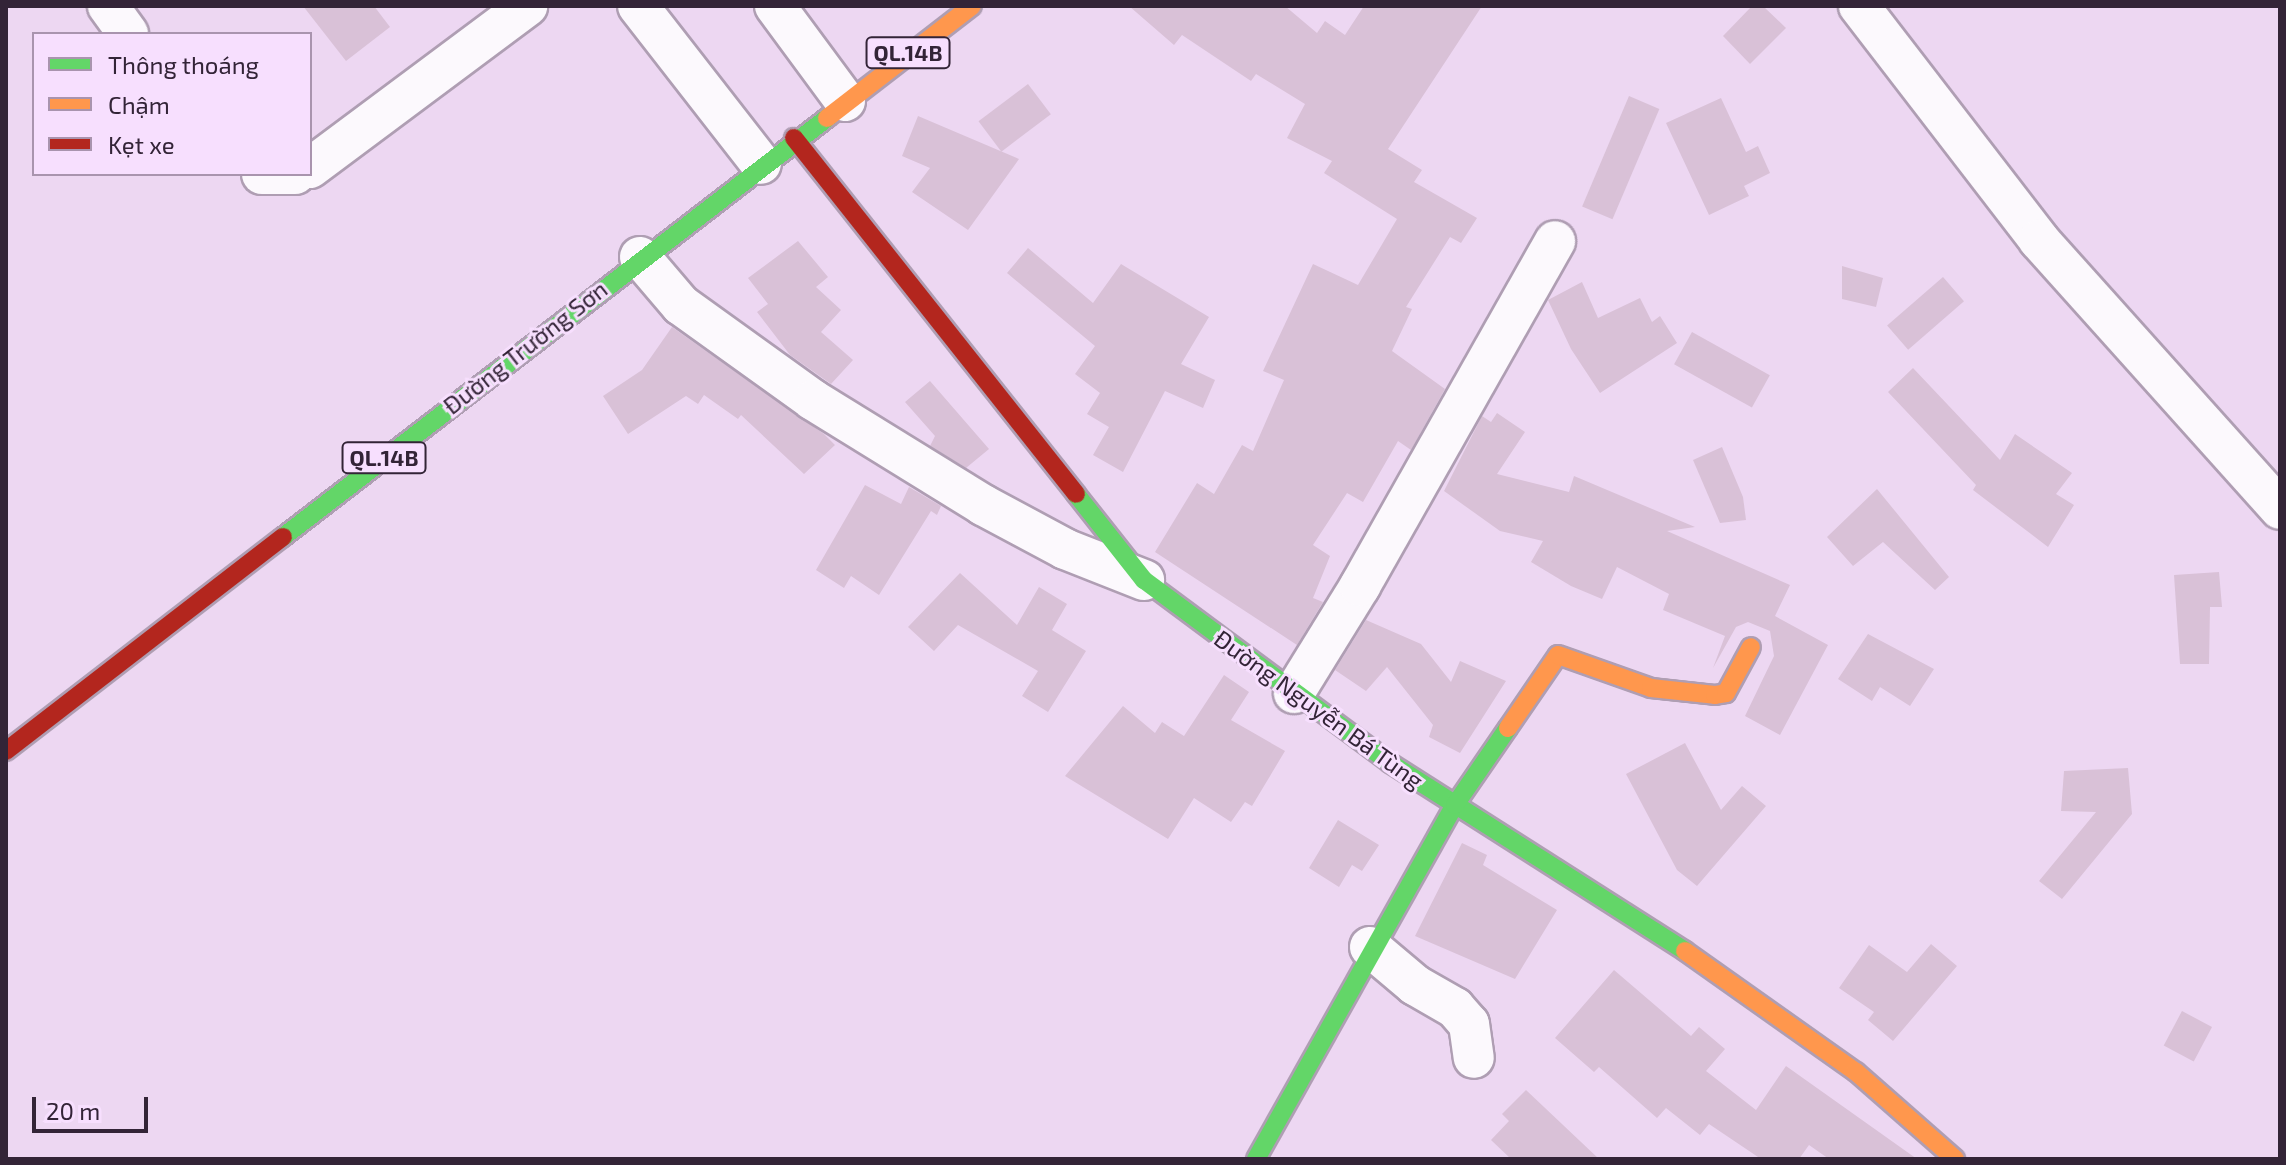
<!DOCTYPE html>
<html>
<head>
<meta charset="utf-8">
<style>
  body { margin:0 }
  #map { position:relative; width:2286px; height:1165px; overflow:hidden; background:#edd7f2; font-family:"Exo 2",sans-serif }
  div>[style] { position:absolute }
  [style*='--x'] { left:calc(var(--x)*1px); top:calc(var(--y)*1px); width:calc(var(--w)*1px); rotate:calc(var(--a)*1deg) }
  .building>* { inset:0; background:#d9c1d7; transform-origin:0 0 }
  .roads { filter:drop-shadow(2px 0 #af9eb3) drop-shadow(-2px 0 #af9eb3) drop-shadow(0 2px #af9eb3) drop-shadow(0 -2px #af9eb3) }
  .street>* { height:40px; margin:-20px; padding:0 20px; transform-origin:20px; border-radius:20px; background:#fcf9fd }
  .fast>* { height:18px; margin:-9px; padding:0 9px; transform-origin:9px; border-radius:9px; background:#63d668 }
  .slow>* { height:18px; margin:-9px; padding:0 9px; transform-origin:9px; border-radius:9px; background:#ff974d }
  .jam>* { height:18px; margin:-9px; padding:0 9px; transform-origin:9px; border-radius:9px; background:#b3261e }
  span { translate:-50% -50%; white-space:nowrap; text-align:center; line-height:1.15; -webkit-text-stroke:6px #f7dffe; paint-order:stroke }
  .shield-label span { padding:2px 6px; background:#f7dffe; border:2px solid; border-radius:6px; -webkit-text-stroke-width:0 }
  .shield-label { font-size:22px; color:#332437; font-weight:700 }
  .street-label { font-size:24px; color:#332437 }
  .frame { position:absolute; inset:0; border:8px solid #332437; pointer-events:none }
  .legend { position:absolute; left:32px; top:32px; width:280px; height:144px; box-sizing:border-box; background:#f7dffe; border:2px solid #a994ae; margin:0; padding:10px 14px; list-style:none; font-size:24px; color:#332437 }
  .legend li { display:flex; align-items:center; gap:16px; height:40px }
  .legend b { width:40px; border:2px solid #a994ae }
  .scale { position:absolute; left:32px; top:1097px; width:116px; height:36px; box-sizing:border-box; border:4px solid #332437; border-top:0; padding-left:10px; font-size:24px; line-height:28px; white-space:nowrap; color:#332437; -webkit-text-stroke:6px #f7dffe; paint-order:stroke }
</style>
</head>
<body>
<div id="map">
  <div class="building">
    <i style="clip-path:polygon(303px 6px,374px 6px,390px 27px,346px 61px)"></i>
    <i style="clip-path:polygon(1129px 6px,1285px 6px,1317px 33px,1325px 21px,1345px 35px,1364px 6px,1482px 6px,1388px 149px,1422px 170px,1414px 182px,1477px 218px,1461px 243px,1450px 237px,1406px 307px,1412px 309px,1392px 351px,1445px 389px,1411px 450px,1398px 441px,1363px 502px,1347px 493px,1313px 545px,1330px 556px,1313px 598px,1323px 602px,1297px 645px,1155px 552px,1197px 483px,1214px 494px,1242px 445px,1253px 451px,1284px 380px,1263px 371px,1313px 264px,1358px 285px,1397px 219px,1324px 173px,1332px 161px,1287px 138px,1305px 104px,1256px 74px,1251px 81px,1182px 35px,1174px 45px)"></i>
    <i style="clip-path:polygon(1752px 6px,1763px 6px,1786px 28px,1750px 64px,1723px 36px)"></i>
    <i style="left:1028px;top:84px;width:38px;height:62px;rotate:53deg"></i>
    <i style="left:1629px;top:96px;width:33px;height:120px;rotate:23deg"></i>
    <i style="clip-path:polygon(1721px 98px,1746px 152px,1758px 146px,1770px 173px,1744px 186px,1749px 196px,1709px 215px,1666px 123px)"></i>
    <i style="clip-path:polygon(918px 116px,1019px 159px,968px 230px,912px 192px,930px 168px,902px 156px)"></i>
    <i style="clip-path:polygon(798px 241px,828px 277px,816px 287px,841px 310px,821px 332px,853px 360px,831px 384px,790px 355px,757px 312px,768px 304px,748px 278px)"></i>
    <i style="clip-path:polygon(1028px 248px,1093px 303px,1121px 264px,1209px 317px,1181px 364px,1215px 380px,1203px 408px,1165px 391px,1123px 472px,1093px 455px,1109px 427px,1087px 414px,1100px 393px,1075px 374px,1095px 346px,1007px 273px)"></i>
    <i style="clip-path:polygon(1842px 266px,1883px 278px,1876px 307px,1842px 299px)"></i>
    <i style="left:1943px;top:277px;width:32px;height:74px;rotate:49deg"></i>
    <i style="clip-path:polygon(1582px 282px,1598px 318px,1640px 298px,1652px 322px,1660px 316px,1677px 343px,1600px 393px,1571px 349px,1548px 300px)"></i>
    <i style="clip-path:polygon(672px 327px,824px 434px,835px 445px,804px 474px,741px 415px,738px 419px,704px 395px,698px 404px,686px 396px,628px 434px,603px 396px,642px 370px)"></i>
    <i style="left:1692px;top:332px;width:89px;height:37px;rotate:29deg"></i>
    <i style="clip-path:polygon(1913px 368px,2000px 460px,2015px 434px,2072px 473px,2056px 494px,2074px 505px,2048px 547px,1973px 490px,1976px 485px,1888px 392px)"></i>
    <i style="clip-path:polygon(930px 381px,989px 449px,966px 468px,930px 446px,935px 436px,905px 402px)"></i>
    <i style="clip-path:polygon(1497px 413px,1525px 432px,1497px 474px,1569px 492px,1574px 476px,1695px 527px,1667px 531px,1790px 585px,1775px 616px,1828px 645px,1780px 735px,1745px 716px,1774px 656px,1770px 631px,1748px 622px,1736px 627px,1713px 668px,1725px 636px,1663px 610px,1669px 594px,1617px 567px,1602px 599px,1571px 586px,1531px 562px,1543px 541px,1500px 531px,1444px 491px,1482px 416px,1491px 422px)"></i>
    <i style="clip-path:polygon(1722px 447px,1743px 497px,1746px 520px,1720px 523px,1693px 460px)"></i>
    <i style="clip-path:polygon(865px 485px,901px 504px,909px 487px,941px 506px,937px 515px,931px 511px,879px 595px,851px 576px,844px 588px,816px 570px)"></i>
    <i style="clip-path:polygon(1877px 489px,1949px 577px,1935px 590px,1883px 542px,1853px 566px,1827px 537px)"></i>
    <i style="clip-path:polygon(2219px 572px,2222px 607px,2210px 607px,2209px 664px,2180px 664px,2174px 575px)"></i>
    <i style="clip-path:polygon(960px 573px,1017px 625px,1039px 587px,1067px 604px,1052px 630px,1086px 651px,1048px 712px,1022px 696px,1038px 671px,958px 625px,934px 651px,908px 627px)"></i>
    <i style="clip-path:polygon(1366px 620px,1421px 644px,1451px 682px,1460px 661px,1506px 681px,1460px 753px,1429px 737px,1433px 725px,1387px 667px,1366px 691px,1335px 670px)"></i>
    <i style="clip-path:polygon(1868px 634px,1934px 669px,1910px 706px,1880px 687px,1872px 701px,1838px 679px)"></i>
    <i style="clip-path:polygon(1224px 675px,1249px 692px,1231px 720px,1285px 751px,1252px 806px,1245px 802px,1231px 822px,1194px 798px,1168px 839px,1065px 776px,1123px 706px,1155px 733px,1162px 722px,1184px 736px)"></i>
    <i style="clip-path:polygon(1685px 743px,1721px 810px,1742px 786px,1766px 806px,1697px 886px,1677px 870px,1626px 774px)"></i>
    <i style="clip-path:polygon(2128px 768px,2132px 814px,2062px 899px,2039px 881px,2096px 812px,2061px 811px,2064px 771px)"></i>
    <i style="clip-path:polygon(1338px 820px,1379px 845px,1362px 871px,1352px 865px,1339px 887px,1309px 868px)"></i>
    <i style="clip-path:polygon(1462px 843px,1487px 855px,1483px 865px,1557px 910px,1515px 979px,1415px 936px)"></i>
    <i style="clip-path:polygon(1931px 944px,1957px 966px,1893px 1041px,1868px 1020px,1874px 1012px,1839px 988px,1869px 945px,1907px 972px)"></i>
    <i style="clip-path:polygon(1614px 970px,1691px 1036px,1699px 1027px,1725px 1049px,1706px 1071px,1756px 1110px,1786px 1066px,1917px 1159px,1829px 1159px,1809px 1145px,1799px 1159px,1761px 1159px,1709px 1124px,1700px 1135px,1666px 1108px,1657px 1118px,1599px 1067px,1594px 1072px,1555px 1038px)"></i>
    <i style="left:2182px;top:1011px;width:34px;height:39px;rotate:28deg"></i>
    <i style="clip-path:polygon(1526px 1090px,1599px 1159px,1511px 1159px,1491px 1140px,1509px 1121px,1502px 1114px)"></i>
  </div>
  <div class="roads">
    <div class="street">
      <i style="--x:108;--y:6;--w:34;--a:54"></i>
      <i style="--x:638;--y:6;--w:200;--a:52.1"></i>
      <i style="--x:775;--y:6;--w:118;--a:53.6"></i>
      <i style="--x:1859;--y:6;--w:295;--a:52.4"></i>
      <i style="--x:2039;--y:240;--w:361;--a:48.1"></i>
      <i style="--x:310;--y:168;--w:271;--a:-36.7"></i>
      <i style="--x:262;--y:174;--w:33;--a:0"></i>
      <i style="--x:640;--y:257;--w:63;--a:49.5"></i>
      <i style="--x:681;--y:305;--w:163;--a:35.7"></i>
      <i style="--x:813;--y:400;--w:200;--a:31.7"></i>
      <i style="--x:983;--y:505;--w:93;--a:28.2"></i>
      <i style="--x:1065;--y:549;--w:85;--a:21.4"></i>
      <i style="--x:1294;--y:693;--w:126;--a:-58.3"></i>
      <i style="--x:1360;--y:586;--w:396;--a:-60.5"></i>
      <i style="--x:1370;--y:947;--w:59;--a:40.2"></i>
      <i style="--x:1415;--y:985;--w:46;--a:29.9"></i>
      <i style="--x:1455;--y:1008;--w:21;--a:49"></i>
      <i style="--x:1469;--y:1024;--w:34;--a:82"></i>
    </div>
    <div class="fast">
      <i style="--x:1076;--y:494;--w:110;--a:51.7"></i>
      <i style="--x:1144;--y:580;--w:307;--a:36.6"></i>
      <i style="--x:1390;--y:763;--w:350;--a:32.5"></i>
      <i style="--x:283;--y:537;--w:687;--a:-37.6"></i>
      <i style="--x:1256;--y:1159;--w:406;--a:-60.7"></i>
      <i style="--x:1455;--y:805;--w:93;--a:-55.5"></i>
    </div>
    <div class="slow">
      <i style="--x:827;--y:118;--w:183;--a:-37.7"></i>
      <i style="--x:1508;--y:728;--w:88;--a:-55.6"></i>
      <i style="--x:1558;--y:655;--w:99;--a:19.5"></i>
      <i style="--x:1651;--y:688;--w:64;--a:6.2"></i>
      <i style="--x:1715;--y:695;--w:11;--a:-10"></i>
      <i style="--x:1726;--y:693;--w:52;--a:-61.5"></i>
      <i style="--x:1685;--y:951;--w:209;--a:35.3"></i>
      <i style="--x:1856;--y:1072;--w:132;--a:41.3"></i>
    </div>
    <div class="jam">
      <i style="--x:794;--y:138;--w:454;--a:51.6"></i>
      <i style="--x:6;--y:751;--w:350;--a:-37.7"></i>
    </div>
  </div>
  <div class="shield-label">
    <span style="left:908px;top:53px">QL.14B</span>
    <span style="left:384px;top:458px">QL.14B</span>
  </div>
  <div class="street-label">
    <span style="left:525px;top:347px;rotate:-38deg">Đường Trường Sơn</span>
    <span style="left:1319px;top:709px;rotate:36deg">Đường Nguyễn Bá Tùng</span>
  </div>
  <div class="frame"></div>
  <ul class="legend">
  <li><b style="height:10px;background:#63d668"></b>Thông thoáng</li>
  <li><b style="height:10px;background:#ff974d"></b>Chậm</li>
  <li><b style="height:10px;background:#b3261e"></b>Kẹt xe</li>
  </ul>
  <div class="scale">20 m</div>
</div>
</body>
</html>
